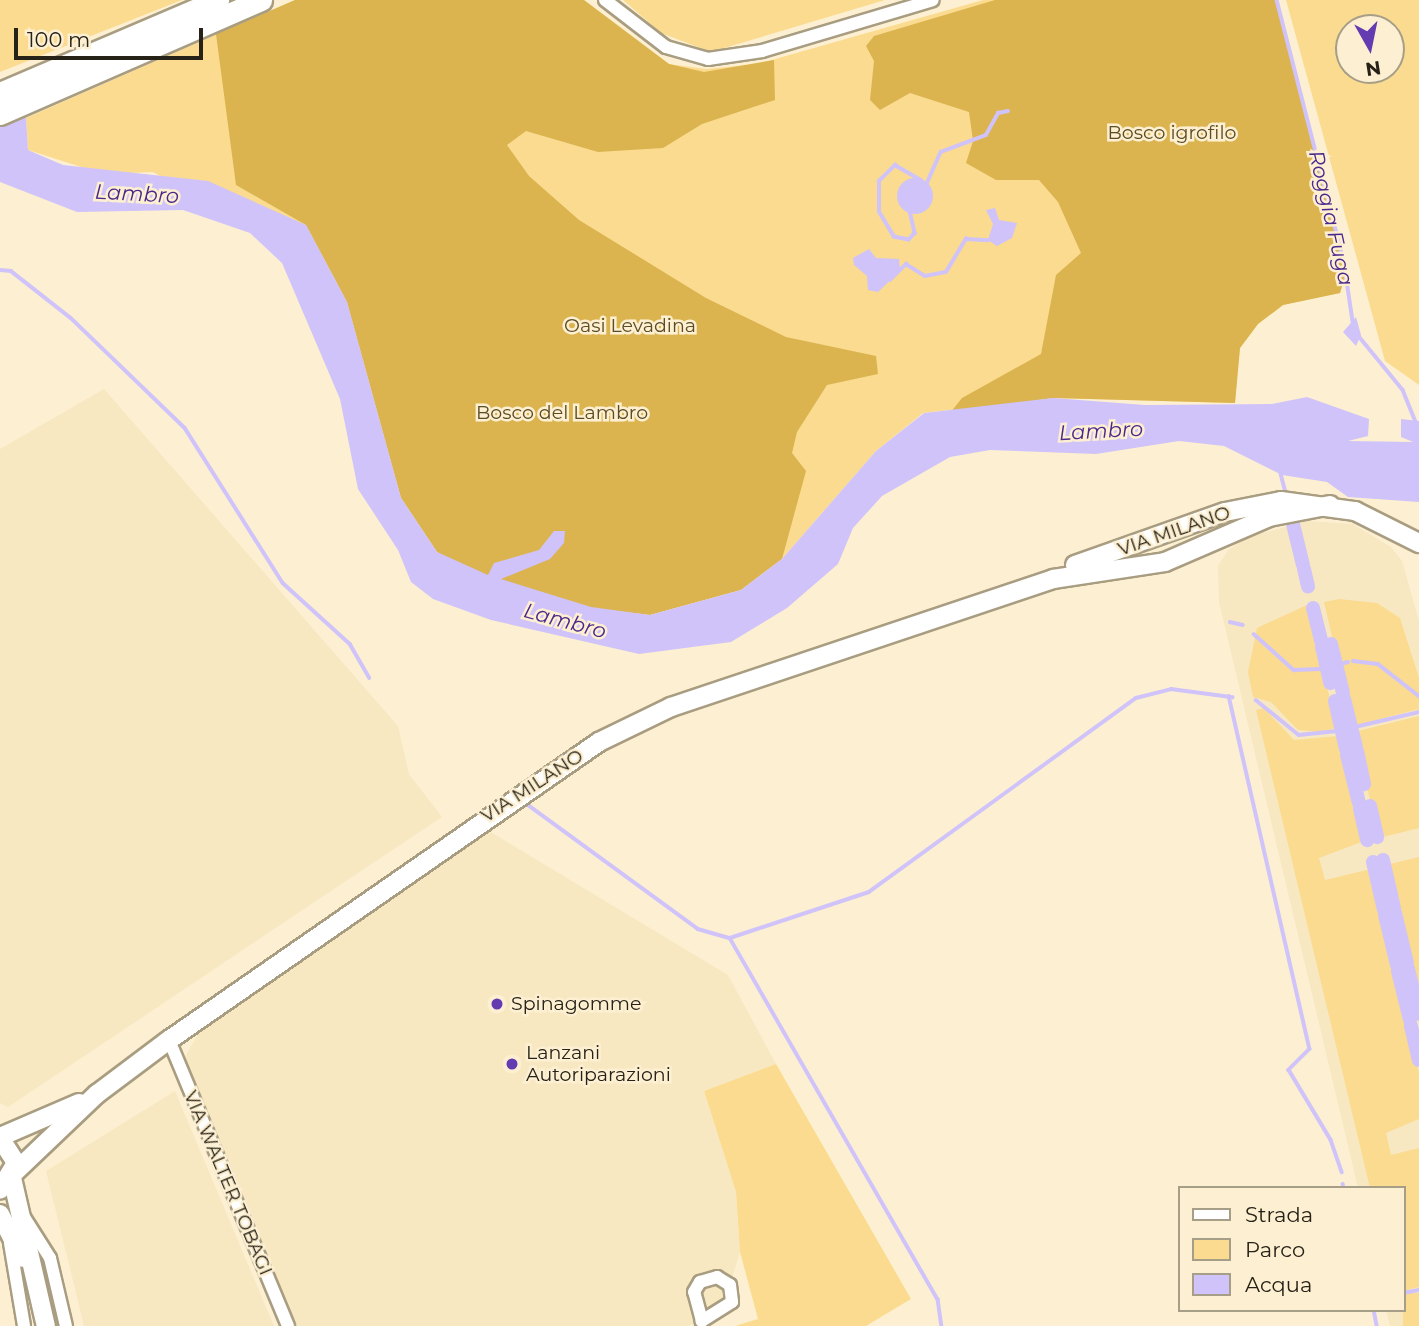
<!DOCTYPE html>
<html>
<head>
<meta charset="utf-8">
<style>
  body { margin:0 }
  #map { position:relative; width:1419px; height:1326px; overflow:hidden; background:#fdf0d2; font-family:Montserrat,sans-serif }
  div>[style] { position:absolute }
  [style*='--x'] { left:calc(var(--x)*1px); top:calc(var(--y)*1px); width:calc(var(--w)*1px); rotate:calc(var(--a)*1deg) }
  .built>* { inset:0; background:#f7e8c2 }
  .green>* { inset:0; background:#fadb90; transform-origin:0 0 }
  .forest>* { inset:0; background:#dbb44f }
  .water>* { inset:0; background:#cfc3fa }
  .round { border-radius:50% }
  .stream>* { height:3.5px; margin:-1.75px; padding:0 1.75px; transform-origin:1.75px; border-radius:1.75px; background:#cfc3fa }
  .canal>* { height:14px; margin:-7px; padding:0 7px; transform-origin:7px; border-radius:7px; background:#cfc3fa }
  .roads { filter:drop-shadow(2px 0 #a99d81) drop-shadow(-2px 0 #a99d81) drop-shadow(0 2px #a99d81) drop-shadow(0 -2px #a99d81) }
  .street>* { height:12px; margin:-6px; padding:0 6px; transform-origin:6px; border-radius:6px; background:#fff }
  .secondary>* { height:18px; margin:-9px; padding:0 9px; transform-origin:9px; border-radius:9px; background:#fff }
  .primary>* { height:21px; margin:-10.5px; padding:0 10.5px; transform-origin:10.5px; border-radius:10.5px; background:#fff }
  .dots>* { width:19px; height:19px; translate:-50% -50%; box-sizing:border-box; border:4px solid #fdf0d2; border-radius:50% }
  span { translate:-50% -50%; white-space:nowrap; text-align:center; line-height:1.15; -webkit-text-stroke:5px #fdf0d2; paint-order:stroke }
  .park-label { font-size:19px; color:#5d4c23 }
  .street-label { font-size:19px; color:#272217 }
  .poi-label { font-size:19px; color:#272217 }
  .left { translate:0 -50%; text-align:left }
  .water-label { font-size:21px; color:#4c288c; font-style:italic }
  .legend { position:absolute; left:1178px; top:1186px; width:228px; height:126px; box-sizing:border-box; background:#fdf0d2; border:2px solid #a79e87; margin:0; padding:9px 12px; list-style:none; font-size:21px; color:#272217 }
  .legend li { display:flex; align-items:center; gap:14px; height:35px }
  .legend b { width:35px; border:2px solid #a79e87 }
  .north { position:absolute; left:1335px; top:14px; width:70px; height:70px; box-sizing:border-box; background:#fdf0d2; border:2px solid #a79e87; border-radius:50%; rotate:171deg; font-size:19px; font-weight:700; line-height:28px; text-align:center; color:#272217 }
  .north::after { content:''; display:block; margin:auto; width:24px; height:32px; background:#653bb2; clip-path:polygon(50% 0,100% 100%,50% 72%,0 100%) }
  .scale { position:absolute; left:14px; top:28px; width:189px; height:32px; box-sizing:border-box; border:4px solid #272217; border-top:0; padding-left:9px; font-size:21px; line-height:24px; white-space:nowrap; color:#272217; -webkit-text-stroke:5px #fdf0d2; paint-order:stroke }
</style>
</head>
<body>
<div id="map">
  <div class="built">
    <i style="clip-path:polygon(104px 389px,398px 726px,409px 774px,442px 817px,8px 1107px,0 1103px,0 449px)"></i>
    <i style="clip-path:polygon(1307px 521px,1353px 524px,1391px 547px,1402px 561px,1419px 621px,1419px 1326px,1390px 1326px,1386px 1310px,1403px 1310px,1403px 1188px,1358px 1188px,1219px 602px,1218px 566px,1228px 550px,1248px 537px)"></i>
    <i style="clip-path:polygon(489px 831px,728px 975px,776px 1064px,704px 1091px,736px 1192px,740px 1252px,721px 1315px,687px 1326px,288px 1326px,181px 1070px,187px 1053px,201px 1029px)"></i>
    <i style="clip-path:polygon(175px 1091px,274px 1326px,84px 1326px,46px 1171px)"></i>
  </div>
  <div class="green">
    <i style="clip-path:polygon(0 0,182px 0,0 72px)"></i>
    <i style="clip-path:polygon(295px 0,584px 0,669px 64px,706px 69px,758px 64px,983px 0,1275px 0,1347px 270px,1340px 293px,1283px 305px,1258px 324px,1240px 348px,1235px 403px,1053px 398px,923px 413px,876px 451px,782px 559px,401px 498px,335px 276px,153px 172px,103px 174px,28px 150px,26px 118px)"></i>
    <i style="clip-path:polygon(623px 0,885px 0,711px 52px,661px 33px)"></i>
    <i style="clip-path:polygon(evenodd,1286px 0,1419px 0,1419px 385px,1385px 361px,1286px 0,1349px 28px,1391px 28px,1391px 70px,1349px 70px,1349px 28px)"></i>
    <i style="clip-path:polygon(1339px 599px,1377px 603px,1400px 618px,1419px 678px,1419px 709px,1353px 726px,1324px 602px)"></i>
    <i style="clip-path:polygon(1307px 605px,1337px 728px,1320px 732px,1298px 730px,1271px 702px,1253px 697px,1248px 672px,1257px 628px)"></i>
    <i style="clip-path:polygon(1264px 708px,1294px 740px,1339px 736px,1364px 841px,1319px 858px,1325px 880px,1371px 869px,1419px 1073px,1419px 1119px,1386px 1133px,1391px 1155px,1419px 1148px,1419px 1287px,1403px 1291px,1403px 1188px,1370px 1188px,1256px 710px)"></i>
    <i style="clip-path:polygon(1419px 716px,1419px 828px,1379px 838px,1354px 732px)"></i>
    <i style="clip-path:polygon(1419px 857px,1419px 1006px,1386px 865px)"></i>
    <i style="clip-path:polygon(776px 1064px,911px 1299px,866px 1326px,735px 1326px,758px 1319px,740px 1252px,736px 1192px,704px 1091px)"></i>
    <i style="left:1419px;top:1293px;width:33px;height:16px;rotate:90deg"></i>
  </div>
  <div class="forest">
    <i style="clip-path:polygon(295px 0,584px 0,669px 64px,704px 72px,774px 60px,775px 100px,702px 124px,663px 148px,598px 152px,526px 131px,507px 145px,529px 176px,579px 220px,706px 298px,786px 337px,876px 356px,878px 374px,827px 385px,797px 432px,792px 453px,806px 471px,782px 559px,741px 590px,650px 615px,591px 608px,468px 570px,437px 552px,401px 498px,347px 302px,306px 225px,236px 185px,216px 34px)"></i>
    <i style="clip-path:polygon(995px 0,1275px 0,1347px 270px,1340px 293px,1283px 305px,1258px 324px,1240px 348px,1235px 403px,1053px 398px,950px 413px,962px 398px,1041px 354px,1056px 275px,1081px 253px,1058px 202px,1039px 180px,996px 180px,966px 163px,973px 141px,969px 112px,910px 93px,880px 110px,870px 100px,874px 61px,866px 46px,874px 36px)"></i>
  </div>
  <div class="water">
    <i style="clip-path:polygon(0 101px,26px 118px,28px 150px,63px 165px,208px 181px,306px 225px,347px 302px,401px 498px,437px 552px,488px 575px,494px 563px,539px 550px,554px 531px,565px 531px,564px 543px,550px 559px,501px 579px,591px 607px,650px 615px,741px 590px,782px 559px,876px 451px,924px 413px,1053px 398px,1145px 405px,1272px 404px,1307px 397px,1369px 419px,1368px 436px,1348px 441px,1413px 442px,1401px 437px,1401px 419px,1419px 421px,1419px 502px,1348px 497px,1327px 482px,1282px 475px,1224px 446px,1179px 441px,1096px 454px,990px 450px,950px 457px,882px 496px,853px 528px,838px 564px,787px 608px,731px 642px,639px 654px,491px 620px,433px 599px,411px 582px,398px 550px,358px 489px,340px 399px,282px 263px,250px 233px,183px 210px,77px 212px,0 182px)"></i>
    <i class="round" style="left:897px;top:178px;width:36px;height:36px"></i>
    <i style="clip-path:polygon(995px 208px,999px 220px,1017px 223px,1012px 238px,997px 246px,988px 240px,993px 224px,986px 210px)"></i>
    <i style="clip-path:polygon(869px 249px,876px 258px,899px 259px,900px 271px,878px 292px,868px 290px,867px 276px,854px 265px,853px 258px)"></i>
    <i style="clip-path:polygon(1356px 317px,1361px 335px,1356px 346px,1343px 332px)"></i>
  </div>
  <div class="stream">
    <i style="--x:1277;--y:0;--w:269;--a:75.6"></i>
    <i style="--x:1344;--y:261;--w:61;--a:81.5"></i>
    <i style="--x:926;--y:185;--w:36;--a:-66"></i>
    <i style="--x:941;--y:152;--w:48;--a:-20.7"></i>
    <i style="--x:986;--y:135;--w:25;--a:-61"></i>
    <i style="--x:998;--y:113;--w:10;--a:-11"></i>
    <i style="--x:910;--y:211;--w:23;--a:77"></i>
    <i style="--x:915;--y:233;--w:9;--a:131"></i>
    <i style="--x:909;--y:240;--w:15;--a:-169"></i>
    <i style="--x:894;--y:237;--w:29;--a:-121"></i>
    <i style="--x:879;--y:212;--w:31;--a:-90"></i>
    <i style="--x:879;--y:181;--w:23;--a:-45"></i>
    <i style="--x:895;--y:165;--w:30;--a:30"></i>
    <i style="--x:0;--y:270;--w:11;--a:5"></i>
    <i style="--x:11;--y:271;--w:76;--a:38.1"></i>
    <i style="--x:71;--y:318;--w:158;--a:44"></i>
    <i style="--x:185;--y:428;--w:183;--a:57.7"></i>
    <i style="--x:283;--y:583;--w:91;--a:42.3"></i>
    <i style="--x:350;--y:644;--w:39;--a:60"></i>
    <i style="--x:890;--y:280;--w:23;--a:-45"></i>
    <i style="--x:906;--y:264;--w:22;--a:32"></i>
    <i style="--x:925;--y:276;--w:21;--a:-11"></i>
    <i style="--x:946;--y:272;--w:39;--a:-59"></i>
    <i style="--x:966;--y:239;--w:22;--a:3"></i>
    <i style="--x:1358;--y:335;--w:71;--a:50.7"></i>
    <i style="--x:1403;--y:390;--w:35;--a:68"></i>
    <i style="--x:1281;--y:474;--w:23;--a:75"></i>
    <i style="--x:1230;--y:622;--w:13;--a:13"></i>
    <i style="--x:1254;--y:634;--w:54;--a:42"></i>
    <i style="--x:1294;--y:670;--w:26;--a:-2"></i>
    <i style="--x:1353;--y:661;--w:25;--a:7"></i>
    <i style="--x:1378;--y:664;--w:52;--a:38"></i>
    <i style="--x:1340;--y:664;--w:8;--a:-14"></i>
    <i style="--x:1229;--y:696;--w:362;--a:77.1"></i>
    <i style="--x:1310;--y:1049;--w:30;--a:135"></i>
    <i style="--x:1289;--y:1070;--w:82;--a:59"></i>
    <i style="--x:1331;--y:1140;--w:34;--a:71"></i>
    <i style="--x:1256;--y:700;--w:55;--a:39.1"></i>
    <i style="--x:1299;--y:735;--w:38;--a:-6"></i>
    <i style="--x:1355;--y:727;--w:66;--a:-13.2"></i>
    <i style="--x:524;--y:802;--w:215;--a:36.1"></i>
    <i style="--x:698;--y:929;--w:33;--a:16"></i>
    <i style="--x:730;--y:938;--w:146;--a:-18.3"></i>
    <i style="--x:869;--y:892;--w:330;--a:-36"></i>
    <i style="--x:1136;--y:698;--w:36;--a:-14"></i>
    <i style="--x:1171;--y:689;--w:62;--a:7.5"></i>
    <i style="--x:730;--y:938;--w:417;--a:60.1"></i>
    <i style="--x:938;--y:1299;--w:27;--a:82"></i>
    <i style="--x:1343;--y:1184;--w:4;--a:76"></i>
    <i style="--x:1403;--y:1293;--w:16;--a:-11"></i>
    <i style="--x:1374;--y:1310;--w:16;--a:79"></i>
  </div>
  <div class="canal">
    <i style="--x:1292;--y:520;--w:46;--a:76.3"></i>
    <i style="--x:1304;--y:569;--w:18;--a:77"></i>
    <i style="--x:1313;--y:608;--w:34;--a:76"></i>
    <i style="--x:1331;--y:644;--w:50;--a:76.2"></i>
    <i style="--x:1322;--y:647;--w:37;--a:77"></i>
    <i style="--x:1344;--y:699;--w:49;--a:76"></i>
    <i style="--x:1335;--y:701;--w:49;--a:77.1"></i>
    <i style="--x:1357;--y:751;--w:34;--a:78"></i>
    <i style="--x:1347;--y:755;--w:49;--a:76"></i>
    <i style="--x:1370;--y:806;--w:32;--a:77"></i>
    <i style="--x:1360;--y:809;--w:32;--a:77"></i>
    <i style="--x:1383;--y:860;--w:49;--a:77.1"></i>
    <i style="--x:1373;--y:862;--w:49;--a:77.1"></i>
    <i style="--x:1395;--y:913;--w:51;--a:76.5"></i>
    <i style="--x:1385;--y:915;--w:51;--a:76.5"></i>
    <i style="--x:1408;--y:969;--w:46;--a:76.3"></i>
    <i style="--x:1398;--y:971;--w:50;--a:76.2"></i>
    <i style="--x:1411;--y:1026;--w:35;--a:77"></i>
  </div>
  <div class="roads">
    <div class="street">
      <i style="--x:605;--y:0;--w:77;--a:37.6"></i>
      <i style="--x:666;--y:47;--w:44;--a:15.9"></i>
      <i style="--x:708;--y:59;--w:55;--a:-8.4"></i>
      <i style="--x:762;--y:51;--w:178;--a:-16.6"></i>
      <i style="--x:169;--y:1040;--w:310;--a:67.4"></i>
      <i style="--x:22;--y:1214;--w:52;--a:57.5"></i>
      <i style="--x:50;--y:1258;--w:70;--a:76.8"></i>
      <i style="--x:10;--y:1243;--w:84;--a:80.4"></i>
      <i style="--x:717;--y:1277;--w:15;--a:32"></i>
      <i style="--x:730;--y:1285;--w:17;--a:83"></i>
      <i style="--x:732;--y:1302;--w:36;--a:148"></i>
      <i style="--x:702;--y:1321;--w:30;--a:-105"></i>
      <i style="--x:694;--y:1292;--w:12;--a:-59"></i>
      <i style="--x:700;--y:1282;--w:18;--a:-16"></i>
    </div>
    <div class="secondary">
      <i style="--x:1075;--y:565;--w:159;--a:-19.5"></i>
      <i style="--x:1225;--y:512;--w:57;--a:-11.1"></i>
      <i style="--x:1281;--y:501;--w:75;--a:7.7"></i>
      <i style="--x:1355;--y:511;--w:72;--a:26.6"></i>
      <i style="--x:0;--y:1137;--w:86;--a:-23.3"></i>
      <i style="--x:0;--y:1138;--w:30;--a:57"></i>
      <i style="--x:16;--y:1163;--w:31;--a:121"></i>
      <i style="--x:15;--y:1172;--w:113;--a:-43.6"></i>
      <i style="--x:97;--y:1094;--w:90;--a:-36.9"></i>
      <i style="--x:169;--y:1040;--w:523;--a:-34.72"></i>
      <i style="--x:599;--y:742;--w:80;--a:-25.9"></i>
      <i style="--x:671;--y:707;--w:403;--a:-18.5"></i>
      <i style="--x:1053;--y:579;--w:113;--a:-8.6"></i>
      <i style="--x:1165;--y:562;--w:113;--a:-23.4"></i>
      <i style="--x:1269;--y:517;--w:62;--a:-11.1"></i>
      <i style="--x:12;--y:1178;--w:152;--a:77.1"></i>
      <i style="--x:0;--y:1214;--w:49;--a:63.4"></i>
    </div>
    <div class="primary">
      <i style="--x:0;--y:93;--w:237;--a:-23.1"></i>
      <i style="--x:0;--y:114;--w:285;--a:-23.6"></i>
    </div>
  </div>
  <div class="dots">
    <i style="left:497px;top:1004px;background:#653bb2"></i>
    <i style="left:512px;top:1064px;background:#653bb2"></i>
  </div>
  <div class="park-label">
    <span style="left:1172px;top:133px">Bosco igrofilo</span>
    <span style="left:630px;top:326px">Oasi Levadina</span>
    <span style="left:562px;top:413px">Bosco del Lambro</span>
  </div>
  <div class="street-label">
    <span style="left:1174px;top:531px;rotate:-19deg">VIA MILANO</span>
    <span style="left:532px;top:786px;rotate:-33deg">VIA MILANO</span>
    <span style="left:228px;top:1183px;rotate:67deg">VIA WALTER TOBAGI</span>
  </div>
  <div class="poi-label">
    <span class="left" style="left:511px;top:1004px">Spinagomme</span>
    <span class="left" style="left:526px;top:1064px">Lanzani<br>Autoriparazioni</span>
  </div>
  <div class="water-label">
    <span style="left:137px;top:194px;rotate:3deg">Lambro</span>
    <span style="left:1331px;top:218px;rotate:77deg">Roggia Fuga</span>
    <span style="left:1101px;top:431px;rotate:-3deg">Lambro</span>
    <span style="left:565px;top:621px;rotate:15deg">Lambro</span>
  </div>
  <ul class="legend">
  <li><b style="height:9px;background:#fff"></b>Strada</li>
  <li><b style="height:19px;background:#fadb90"></b>Parco</li>
  <li><b style="height:19px;background:#cfc3fa"></b>Acqua</li>
  </ul>
  <div class="north">N</div>
  <div class="scale">100 m</div>
</div>
</body>
</html>
